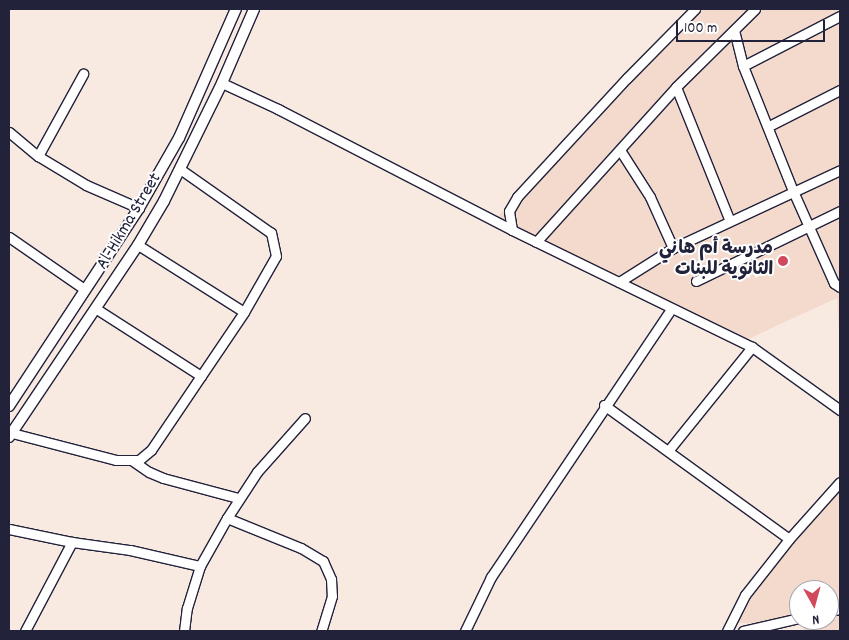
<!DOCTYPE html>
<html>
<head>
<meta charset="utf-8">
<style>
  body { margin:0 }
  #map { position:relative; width:849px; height:640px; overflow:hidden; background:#f8e9e1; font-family:Dekko,"Playpen Sans Arabic",sans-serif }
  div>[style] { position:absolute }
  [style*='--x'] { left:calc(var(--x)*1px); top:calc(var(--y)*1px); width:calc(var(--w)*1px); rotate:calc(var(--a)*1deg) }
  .built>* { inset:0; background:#f4dacc }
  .roads { filter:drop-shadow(1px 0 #22223b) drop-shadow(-1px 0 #22223b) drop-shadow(0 1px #22223b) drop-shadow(0 -1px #22223b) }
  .minor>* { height:9px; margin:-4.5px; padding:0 4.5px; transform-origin:4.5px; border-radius:4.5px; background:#fff }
  .tertiary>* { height:10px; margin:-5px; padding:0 5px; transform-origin:5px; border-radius:5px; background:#fff }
  .dots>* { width:14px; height:14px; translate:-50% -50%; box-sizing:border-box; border:2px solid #fff; border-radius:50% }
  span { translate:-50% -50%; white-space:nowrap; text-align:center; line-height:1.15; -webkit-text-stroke:4px #fff; paint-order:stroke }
  .street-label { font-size:18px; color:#22223b }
  .poi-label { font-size:18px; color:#22223b; font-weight:700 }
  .right { translate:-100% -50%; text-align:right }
  .frame { position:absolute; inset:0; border:10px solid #22223b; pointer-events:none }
  .north { position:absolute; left:789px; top:580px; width:50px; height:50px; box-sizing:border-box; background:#fff; border:1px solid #a7a7b1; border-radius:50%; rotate:173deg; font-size:14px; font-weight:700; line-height:20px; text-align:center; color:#22223b }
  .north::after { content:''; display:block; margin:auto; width:18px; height:22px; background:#d1495b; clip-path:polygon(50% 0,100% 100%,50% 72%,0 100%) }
  .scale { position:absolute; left:676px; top:20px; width:149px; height:22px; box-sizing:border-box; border:2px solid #22223b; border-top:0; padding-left:6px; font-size:15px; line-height:18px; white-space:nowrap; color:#22223b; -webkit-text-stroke:4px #fff; paint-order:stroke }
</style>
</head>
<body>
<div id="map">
  <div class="built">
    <i style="clip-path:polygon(700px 9px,840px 9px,840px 349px,837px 298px,746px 340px,494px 220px)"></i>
    <i style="clip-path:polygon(evenodd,840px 475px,840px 631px,804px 631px,803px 623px,729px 623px,840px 475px,799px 590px,829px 590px,829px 620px,799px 620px,799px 590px)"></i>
  </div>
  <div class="roads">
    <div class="minor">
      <i style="--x:734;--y:30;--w:37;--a:76"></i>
      <i style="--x:743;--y:66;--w:135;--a:68.2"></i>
      <i style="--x:793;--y:191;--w:101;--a:66"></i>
      <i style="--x:834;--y:283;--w:7;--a:34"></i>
      <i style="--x:743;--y:66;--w:109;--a:-27.3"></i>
      <i style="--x:222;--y:83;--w:62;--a:24.9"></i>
      <i style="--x:278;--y:109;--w:263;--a:27.3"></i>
      <i style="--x:512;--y:230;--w:267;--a:26"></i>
      <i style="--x:752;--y:347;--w:108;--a:35.6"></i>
      <i style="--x:676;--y:87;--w:144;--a:68.1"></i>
      <i style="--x:769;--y:126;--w:80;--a:-26.9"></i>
      <i style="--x:9;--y:132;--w:38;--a:40"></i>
      <i style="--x:38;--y:156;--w:56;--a:31.1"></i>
      <i style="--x:86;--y:185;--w:58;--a:23.5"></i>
      <i style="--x:620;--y:150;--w:56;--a:57.4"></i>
      <i style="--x:650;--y:197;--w:56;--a:65.7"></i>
      <i style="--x:38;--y:156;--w:94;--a:-61.2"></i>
      <i style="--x:512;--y:230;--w:19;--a:-99"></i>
      <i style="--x:509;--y:211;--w:16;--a:-60"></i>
      <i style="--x:517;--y:197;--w:162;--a:-47.3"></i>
      <i style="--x:627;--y:78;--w:97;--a:-45.4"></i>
      <i style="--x:9;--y:237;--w:91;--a:34.7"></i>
      <i style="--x:536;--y:242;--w:209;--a:-47.9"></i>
      <i style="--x:676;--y:87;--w:111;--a:-44.6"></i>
      <i style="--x:138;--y:245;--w:125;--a:32.3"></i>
      <i style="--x:696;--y:281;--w:160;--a:-25.9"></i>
      <i style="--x:619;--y:282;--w:64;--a:-32.2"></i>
      <i style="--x:673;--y:248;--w:184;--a:-25"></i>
      <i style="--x:95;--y:308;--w:126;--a:32.7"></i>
      <i style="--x:604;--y:405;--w:228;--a:35.9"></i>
      <i style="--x:12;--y:433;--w:107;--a:14.6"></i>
      <i style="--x:116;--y:460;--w:23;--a:0"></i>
      <i style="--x:139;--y:460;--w:16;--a:-40"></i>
      <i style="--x:151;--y:450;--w:166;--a:-56"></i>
      <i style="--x:244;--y:312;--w:64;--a:-60.3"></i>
      <i style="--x:276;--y:256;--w:24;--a:-102"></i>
      <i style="--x:271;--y:233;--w:111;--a:-144.9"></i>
      <i style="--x:668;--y:451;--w:134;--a:-51.1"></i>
      <i style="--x:133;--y:461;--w:19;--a:35"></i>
      <i style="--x:149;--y:472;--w:15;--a:23"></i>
      <i style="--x:163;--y:478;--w:78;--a:14.9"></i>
      <i style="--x:227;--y:518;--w:80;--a:22.1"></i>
      <i style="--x:301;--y:548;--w:26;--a:31"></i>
      <i style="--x:323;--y:561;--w:20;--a:66"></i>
      <i style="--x:331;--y:579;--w:17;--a:87"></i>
      <i style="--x:332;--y:596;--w:37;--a:107"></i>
      <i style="--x:9;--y:529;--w:64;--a:11.7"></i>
      <i style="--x:72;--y:542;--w:59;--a:7.9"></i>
      <i style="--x:130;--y:550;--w:72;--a:12.9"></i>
      <i style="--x:829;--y:611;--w:11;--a:-10"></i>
      <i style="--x:25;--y:631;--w:101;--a:-62.2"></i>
      <i style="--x:184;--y:631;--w:23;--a:-83"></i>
      <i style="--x:187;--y:608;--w:44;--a:-72.8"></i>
      <i style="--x:200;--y:566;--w:55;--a:-60.6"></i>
      <i style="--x:227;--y:518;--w:55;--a:-56.9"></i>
      <i style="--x:257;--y:472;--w:72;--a:-48.4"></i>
      <i style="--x:465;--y:631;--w:60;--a:-64.3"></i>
      <i style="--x:491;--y:577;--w:323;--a:-56.1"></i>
      <i style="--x:727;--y:631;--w:40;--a:-63.4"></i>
      <i style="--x:745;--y:595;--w:71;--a:-51.8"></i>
      <i style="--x:789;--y:539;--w:76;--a:-48.2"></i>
      <i style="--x:743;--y:631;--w:57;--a:-13.1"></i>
    </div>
    <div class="tertiary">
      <i style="--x:9;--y:406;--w:237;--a:-56.7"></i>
      <i style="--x:139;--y:208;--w:81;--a:-60.3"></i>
      <i style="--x:179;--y:138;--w:141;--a:-66.2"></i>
      <i style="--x:9;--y:437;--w:231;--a:-56.1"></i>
      <i style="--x:138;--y:245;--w:51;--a:-59.4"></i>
      <i style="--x:164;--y:201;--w:131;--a:-63.8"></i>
      <i style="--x:222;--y:83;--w:81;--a:-66.6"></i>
    </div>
  </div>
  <div class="dots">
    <i style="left:783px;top:261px;background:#d1495b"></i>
  </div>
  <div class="street-label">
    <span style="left:130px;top:222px;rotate:-59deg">Al-Hikma Street</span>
  </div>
  <div class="poi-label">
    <span class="right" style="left:773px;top:261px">مدرسة أم هاني<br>الثانوية للبنات</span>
  </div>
  <div class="frame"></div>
  <div class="north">N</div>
  <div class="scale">100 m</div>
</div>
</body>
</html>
